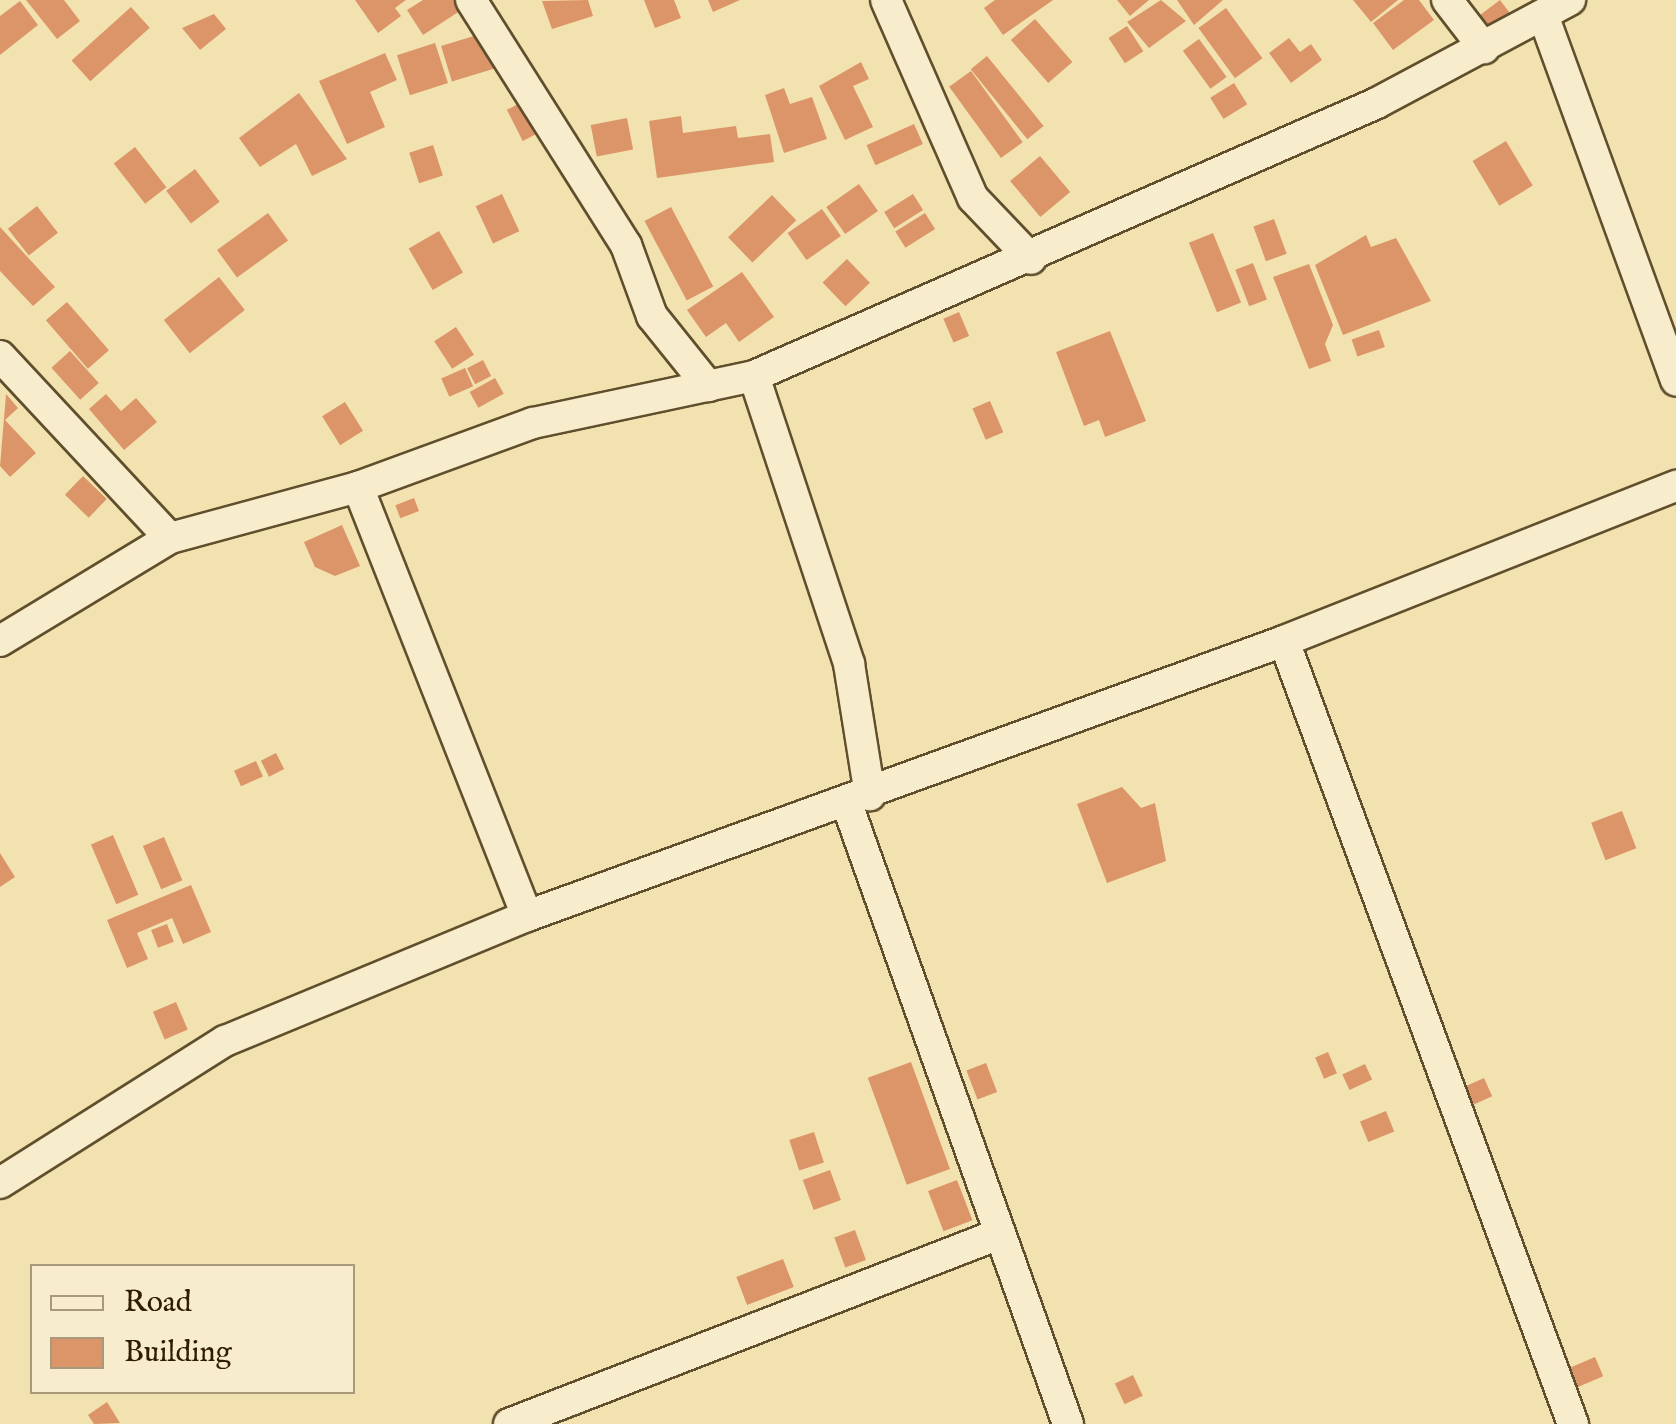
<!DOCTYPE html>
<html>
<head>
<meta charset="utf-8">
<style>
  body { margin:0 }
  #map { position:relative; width:1676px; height:1424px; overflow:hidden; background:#f2e2af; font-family:"IM FELL English",serif }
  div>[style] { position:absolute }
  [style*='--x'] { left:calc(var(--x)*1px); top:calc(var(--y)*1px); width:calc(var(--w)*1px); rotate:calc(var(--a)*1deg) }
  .building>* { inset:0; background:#dc9568; transform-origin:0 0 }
  .roads { filter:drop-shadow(2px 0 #604e2c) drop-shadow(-2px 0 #604e2c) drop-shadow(0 2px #604e2c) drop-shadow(0 -2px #604e2c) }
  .minor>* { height:30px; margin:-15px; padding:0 15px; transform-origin:15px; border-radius:15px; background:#f7eccb }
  span { translate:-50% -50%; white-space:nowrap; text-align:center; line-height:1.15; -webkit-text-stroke:8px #f7eccb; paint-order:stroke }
  .legend { position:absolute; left:30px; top:1264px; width:325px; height:130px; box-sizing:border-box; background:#f7eccb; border:2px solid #a7997a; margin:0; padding:12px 18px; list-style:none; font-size:30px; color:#2f1c01 }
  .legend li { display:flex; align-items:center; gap:20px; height:50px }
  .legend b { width:50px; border:2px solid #a7997a }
</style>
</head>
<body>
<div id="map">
  <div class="building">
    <i style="clip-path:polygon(26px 0,64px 0,80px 21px,57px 39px)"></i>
    <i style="clip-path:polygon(355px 0,406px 0,395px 8px,401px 16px,378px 33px)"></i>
    <i style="clip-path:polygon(423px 0,461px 0,466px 7px,423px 35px,407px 10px)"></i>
    <i style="clip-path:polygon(588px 0,593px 16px,552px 29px,542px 1px)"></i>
    <i style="clip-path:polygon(644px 0,674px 0,681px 18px,655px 28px)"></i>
    <i style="clip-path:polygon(708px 0,740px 0,713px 12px)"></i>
    <i style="clip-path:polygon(995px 0,1053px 0,1003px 35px,984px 8px)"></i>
    <i style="clip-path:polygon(1117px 0,1149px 0,1130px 16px)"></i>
    <i style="clip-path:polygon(1161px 0,1186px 21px,1149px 48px,1127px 22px)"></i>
    <i style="clip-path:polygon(1177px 0,1223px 0,1194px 25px)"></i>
    <i style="clip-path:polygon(1353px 0,1398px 0,1371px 22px)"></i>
    <i style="clip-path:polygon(1404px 0,1419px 0,1434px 20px,1393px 50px,1373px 23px)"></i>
    <i style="left:1500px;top:0;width:21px;height:32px;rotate:53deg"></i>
    <i style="clip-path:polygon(20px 1px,38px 25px,0 55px,0 16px)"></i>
    <i style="left:131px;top:7px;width:28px;height:80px;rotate:48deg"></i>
    <i style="left:1226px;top:8px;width:62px;height:34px;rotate:54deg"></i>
    <i style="clip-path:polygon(214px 14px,226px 29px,200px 50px,182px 28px)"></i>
    <i style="left:1035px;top:19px;width:57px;height:32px;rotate:49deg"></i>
    <i style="left:1127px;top:26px;width:30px;height:22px;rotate:57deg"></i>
    <i style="left:487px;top:32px;width:37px;height:48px;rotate:73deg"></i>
    <i style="clip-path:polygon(1289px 38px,1300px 52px,1311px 44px,1322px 60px,1291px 83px,1269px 53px)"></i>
    <i style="left:1199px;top:39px;width:47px;height:20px;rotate:54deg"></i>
    <i style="left:435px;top:43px;width:42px;height:40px;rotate:72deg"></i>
    <i style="clip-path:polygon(385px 53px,397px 80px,370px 92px,385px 127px,347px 144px,319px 81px)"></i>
    <i style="left:987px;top:56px;width:90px;height:21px;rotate:51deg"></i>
    <i style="clip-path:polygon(861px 62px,869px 79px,853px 86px,873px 127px,845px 140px,819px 86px)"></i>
    <i style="left:971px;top:71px;width:88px;height:27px;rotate:54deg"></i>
    <i style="left:1234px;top:83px;width:25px;height:28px;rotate:58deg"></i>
    <i style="clip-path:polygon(784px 88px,790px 104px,812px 97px,827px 139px,784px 153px,765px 95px)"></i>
    <i style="clip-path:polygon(299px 93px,347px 159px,312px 176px,296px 144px,260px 167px,239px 138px)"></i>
    <i style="left:522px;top:102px;width:35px;height:17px;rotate:63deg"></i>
    <i style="clip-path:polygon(681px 116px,683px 133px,736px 126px,738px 138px,770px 134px,774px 162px,657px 178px,649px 121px)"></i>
    <i style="left:627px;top:118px;width:32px;height:37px;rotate:79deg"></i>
    <i style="left:914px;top:124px;width:22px;height:52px;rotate:66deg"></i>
    <i style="left:1506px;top:141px;width:52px;height:39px;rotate:59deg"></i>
    <i style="left:433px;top:145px;width:32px;height:25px;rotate:72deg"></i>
    <i style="left:135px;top:147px;width:51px;height:27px;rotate:52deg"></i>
    <i style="left:1040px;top:156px;width:47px;height:39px;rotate:50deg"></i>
    <i style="left:195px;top:169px;width:41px;height:36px;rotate:53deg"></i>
    <i style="left:859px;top:184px;width:33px;height:40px;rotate:55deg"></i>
    <i style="left:502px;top:194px;width:41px;height:29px;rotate:65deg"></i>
    <i style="left:913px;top:194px;width:19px;height:34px;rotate:58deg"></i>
    <i style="left:772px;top:195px;width:35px;height:61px;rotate:46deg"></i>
    <i style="left:37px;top:206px;width:34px;height:37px;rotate:52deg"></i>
    <i style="left:671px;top:207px;width:90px;height:30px;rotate:62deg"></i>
    <i style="left:822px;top:209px;width:33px;height:42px;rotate:55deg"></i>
    <i style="left:268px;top:213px;width:34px;height:63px;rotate:54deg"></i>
    <i style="left:925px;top:213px;width:19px;height:35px;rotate:58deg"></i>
    <i style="left:1274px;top:219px;width:37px;height:22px;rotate:70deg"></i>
    <i style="clip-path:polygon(0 227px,55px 287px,33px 306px,0 271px)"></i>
    <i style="left:439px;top:231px;width:48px;height:35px;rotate:60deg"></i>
    <i style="left:1213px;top:233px;width:75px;height:26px;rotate:68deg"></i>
    <i style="clip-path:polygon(1366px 235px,1371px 247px,1396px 238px,1431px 301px,1343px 335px,1315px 265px)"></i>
    <i style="left:847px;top:259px;width:33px;height:34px;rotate:46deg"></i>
    <i style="left:1253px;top:263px;width:39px;height:19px;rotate:69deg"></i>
    <i style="clip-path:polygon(1309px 264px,1333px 325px,1325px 344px,1331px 361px,1309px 369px,1273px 277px)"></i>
    <i style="clip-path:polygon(742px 272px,774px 317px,739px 342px,726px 323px,706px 337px,687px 310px)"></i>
    <i style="left:219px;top:277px;width:42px;height:70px;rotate:52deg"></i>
    <i style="left:67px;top:302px;width:64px;height:28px;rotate:49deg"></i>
    <i style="left:959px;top:312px;width:26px;height:17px;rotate:67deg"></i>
    <i style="left:456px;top:327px;width:33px;height:26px;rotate:57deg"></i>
    <i style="left:1379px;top:330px;width:18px;height:29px;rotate:71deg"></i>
    <i style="clip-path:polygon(1110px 331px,1146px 421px,1105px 437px,1099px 420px,1084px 426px,1056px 352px)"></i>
    <i style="left:70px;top:351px;width:43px;height:25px;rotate:48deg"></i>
    <i style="left:483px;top:360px;width:18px;height:18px;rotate:63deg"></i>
    <i style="left:465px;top:368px;width:20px;height:26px;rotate:66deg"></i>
    <i style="left:495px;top:378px;width:18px;height:29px;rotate:61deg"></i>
    <i style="clip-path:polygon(6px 394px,18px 408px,5px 420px,36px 453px,10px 477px,0 466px)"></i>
    <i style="clip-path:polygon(106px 394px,121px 411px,136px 398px,157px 422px,124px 450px,89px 409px)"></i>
    <i style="left:990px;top:401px;width:34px;height:19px;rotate:67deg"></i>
    <i style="left:345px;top:402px;width:34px;height:27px;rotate:58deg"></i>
    <i style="left:83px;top:476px;width:33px;height:26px;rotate:44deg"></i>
    <i style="left:414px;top:498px;width:14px;height:20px;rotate:69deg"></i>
    <i style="clip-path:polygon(342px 525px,360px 566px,335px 576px,315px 567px,304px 542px)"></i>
    <i style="left:276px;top:753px;width:18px;height:17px;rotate:63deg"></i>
    <i style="left:256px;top:761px;width:17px;height:24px;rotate:66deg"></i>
    <i style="clip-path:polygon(1122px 787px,1141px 808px,1155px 803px,1166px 861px,1107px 883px,1077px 804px)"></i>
    <i style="left:1622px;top:811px;width:40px;height:33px;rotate:69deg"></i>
    <i style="left:113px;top:835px;width:65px;height:24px;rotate:67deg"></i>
    <i style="left:164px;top:837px;width:47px;height:23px;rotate:67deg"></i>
    <i style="clip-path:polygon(0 853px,15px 877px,0 887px)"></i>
    <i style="clip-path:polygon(191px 885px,211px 932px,183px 944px,172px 918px,137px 933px,148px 959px,127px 968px,107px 920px)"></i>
    <i style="left:167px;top:924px;width:19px;height:17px;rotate:69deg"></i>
    <i style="left:176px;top:1002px;width:30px;height:25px;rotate:67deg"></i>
    <i style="left:1328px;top:1052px;width:23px;height:14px;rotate:67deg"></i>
    <i style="left:911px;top:1062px;width:114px;height:46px;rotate:70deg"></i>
    <i style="left:986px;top:1063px;width:31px;height:21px;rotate:69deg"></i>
    <i style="left:1365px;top:1064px;width:17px;height:25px;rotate:65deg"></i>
    <i style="left:1484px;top:1078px;width:20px;height:20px;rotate:66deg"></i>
    <i style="left:1386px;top:1111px;width:22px;height:28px;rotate:68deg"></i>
    <i style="left:814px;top:1132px;width:32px;height:26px;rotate:72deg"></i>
    <i style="left:830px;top:1170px;width:32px;height:29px;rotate:70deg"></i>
    <i style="left:957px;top:1180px;width:43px;height:31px;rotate:69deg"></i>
    <i style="left:855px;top:1230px;width:32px;height:22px;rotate:70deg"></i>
    <i style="left:783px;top:1259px;width:30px;height:50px;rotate:69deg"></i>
    <i style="left:1595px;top:1357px;width:21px;height:28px;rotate:67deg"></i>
    <i style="left:1133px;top:1375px;width:23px;height:20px;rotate:65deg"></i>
    <i style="clip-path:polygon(107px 1402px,120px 1423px,94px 1424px,88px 1415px)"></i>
  </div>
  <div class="roads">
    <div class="minor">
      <i style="--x:471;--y:0;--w:290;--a:57.7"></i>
      <i style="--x:626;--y:245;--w:76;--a:69.9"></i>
      <i style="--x:652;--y:316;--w:90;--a:51.3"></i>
      <i style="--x:886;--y:0;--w:216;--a:66.3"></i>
      <i style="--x:973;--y:198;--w:84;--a:46.4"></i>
      <i style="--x:1447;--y:0;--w:61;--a:52.4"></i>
      <i style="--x:1543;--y:15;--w:389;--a:70"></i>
      <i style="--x:0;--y:356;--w:249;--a:47"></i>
      <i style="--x:754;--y:376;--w:303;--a:71.7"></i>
      <i style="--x:849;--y:664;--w:133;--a:80.9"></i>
      <i style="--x:358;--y:487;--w:461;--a:68.5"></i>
      <i style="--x:0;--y:641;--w:199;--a:-31.2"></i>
      <i style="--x:170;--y:538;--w:195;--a:-15.2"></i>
      <i style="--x:358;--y:487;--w:186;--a:-20.1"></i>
      <i style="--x:533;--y:423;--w:226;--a:-12"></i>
      <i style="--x:754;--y:376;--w:680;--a:-23.66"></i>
      <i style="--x:1377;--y:103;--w:219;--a:-28.1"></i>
      <i style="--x:1284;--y:641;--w:835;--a:69.74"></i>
      <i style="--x:847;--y:804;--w:658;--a:70.38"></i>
      <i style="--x:0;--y:1183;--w:266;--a:-32.3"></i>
      <i style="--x:225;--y:1041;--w:327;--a:-22.5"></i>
      <i style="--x:527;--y:916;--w:805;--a:-19.96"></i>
      <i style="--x:1284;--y:641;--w:422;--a:-21.6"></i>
      <i style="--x:509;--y:1424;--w:520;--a:-21.19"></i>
    </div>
  </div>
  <ul class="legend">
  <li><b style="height:12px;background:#f7eccb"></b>Road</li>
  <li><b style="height:28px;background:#dc9568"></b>Building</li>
  </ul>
</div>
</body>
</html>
